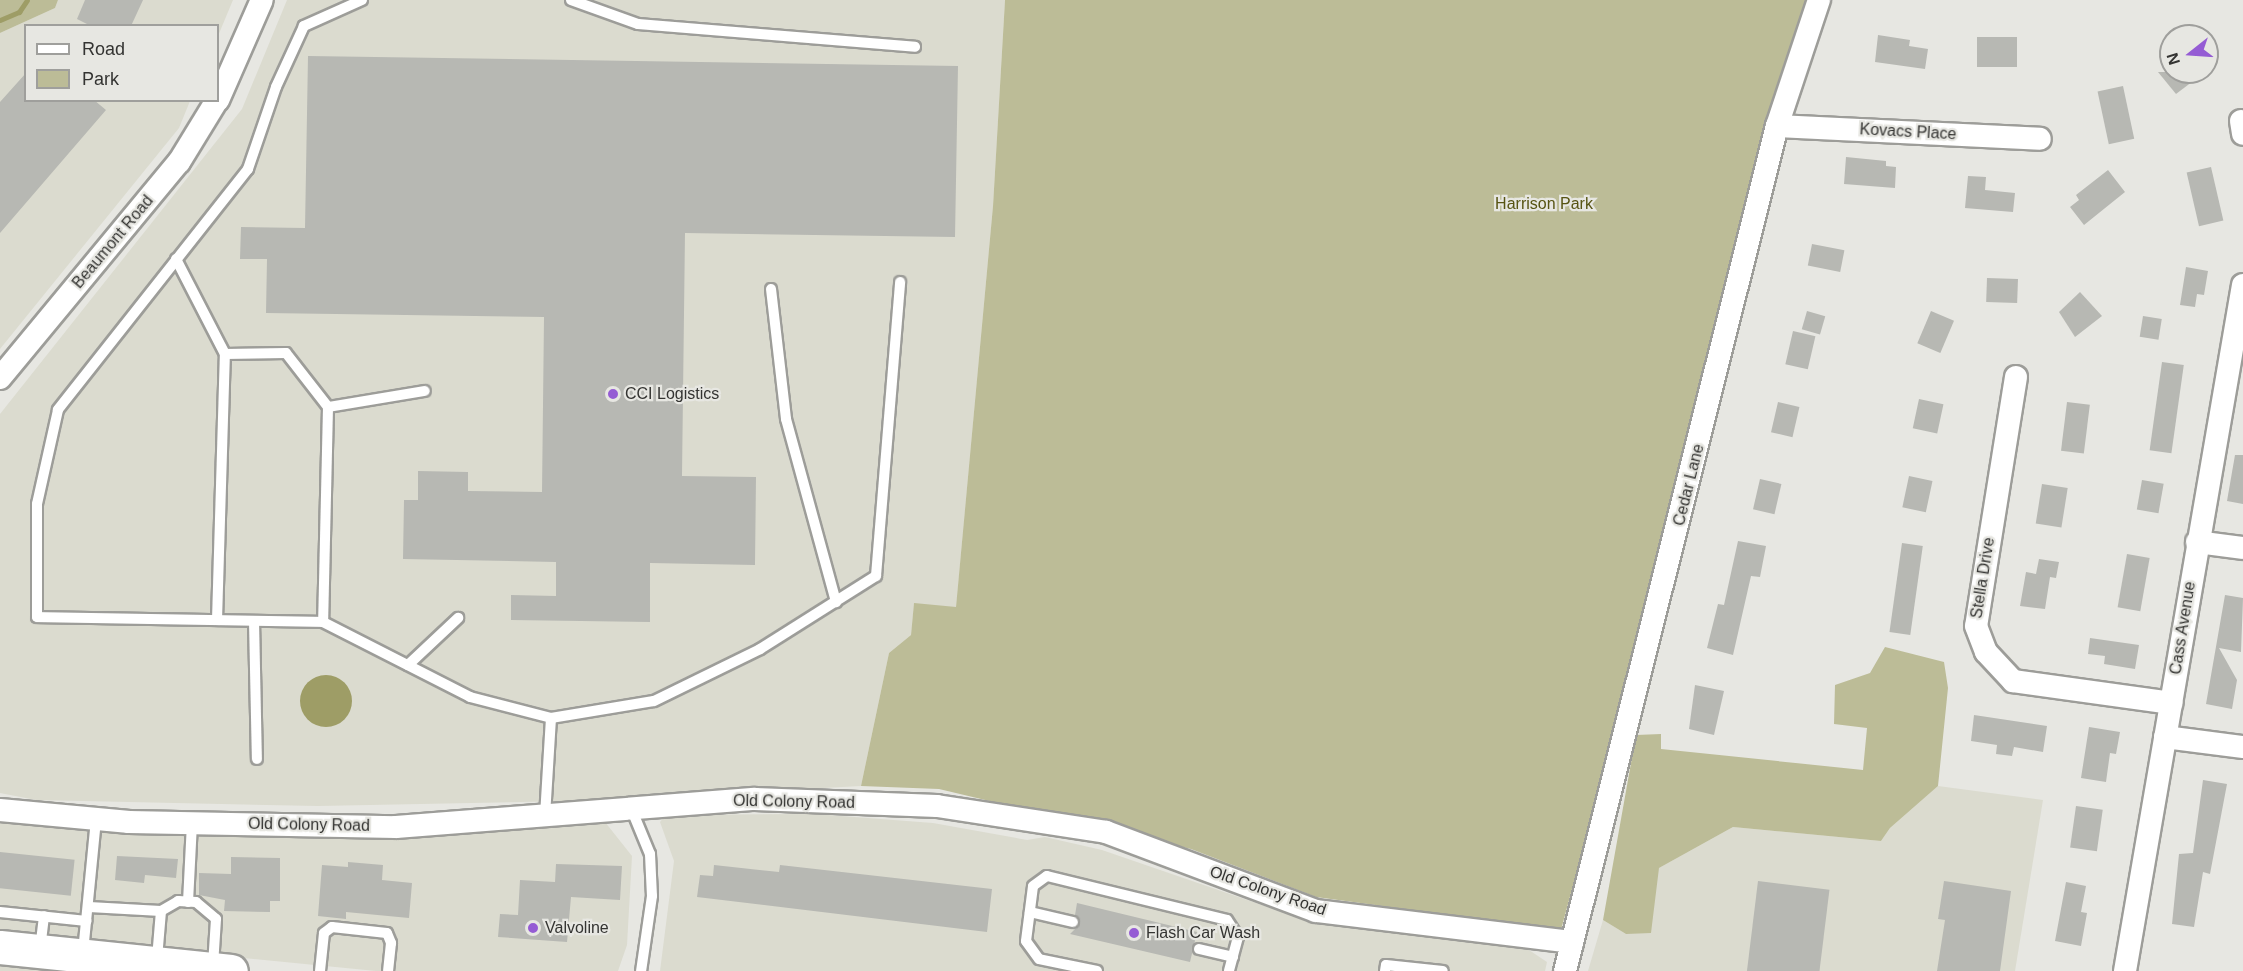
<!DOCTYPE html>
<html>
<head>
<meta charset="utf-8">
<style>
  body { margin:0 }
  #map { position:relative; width:2243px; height:971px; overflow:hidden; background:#e7e7e2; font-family:Helvetica,sans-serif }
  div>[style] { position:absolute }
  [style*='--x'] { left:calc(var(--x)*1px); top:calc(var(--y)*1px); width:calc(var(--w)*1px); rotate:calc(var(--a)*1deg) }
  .built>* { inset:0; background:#dbdbcf }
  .green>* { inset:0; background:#bcbc97 }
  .water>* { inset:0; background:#9e9d66 }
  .round { border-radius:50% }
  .stream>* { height:5px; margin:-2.5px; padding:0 2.5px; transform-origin:2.5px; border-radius:2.5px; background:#9e9d66 }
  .building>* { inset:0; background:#b7b8b3; transform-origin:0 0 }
  .roads { filter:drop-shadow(2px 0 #9d9d99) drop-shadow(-2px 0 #9d9d99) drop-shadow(0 2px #9d9d99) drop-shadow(0 -2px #9d9d99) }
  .lane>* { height:10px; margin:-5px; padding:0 5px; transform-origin:5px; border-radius:5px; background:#fff }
  .street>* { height:22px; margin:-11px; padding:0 11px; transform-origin:11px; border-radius:11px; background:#fff }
  .primary>* { height:33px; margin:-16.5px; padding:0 16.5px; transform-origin:16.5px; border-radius:16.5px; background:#fff }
  .dots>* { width:16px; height:16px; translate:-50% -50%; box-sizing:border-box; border:3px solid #e7e7e2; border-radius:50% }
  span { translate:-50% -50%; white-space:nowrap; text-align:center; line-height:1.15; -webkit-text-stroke:4.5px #e7e7e2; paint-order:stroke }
  .street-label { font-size:16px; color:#343432 }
  .park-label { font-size:16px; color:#575413 }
  .poi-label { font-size:16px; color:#343432 }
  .left { translate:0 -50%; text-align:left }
  .legend { position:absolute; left:24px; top:24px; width:195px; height:78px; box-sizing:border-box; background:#e7e7e2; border:2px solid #9f9f9c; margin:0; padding:8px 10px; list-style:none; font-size:18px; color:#343432 }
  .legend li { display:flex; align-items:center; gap:12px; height:30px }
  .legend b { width:30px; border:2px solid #9f9f9c }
  .north { position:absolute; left:2159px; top:24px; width:60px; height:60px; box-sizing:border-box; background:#e7e7e2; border:2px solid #9f9f9c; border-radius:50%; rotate:253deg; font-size:16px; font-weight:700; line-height:24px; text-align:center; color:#343432 }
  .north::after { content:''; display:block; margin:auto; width:21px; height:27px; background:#955cd4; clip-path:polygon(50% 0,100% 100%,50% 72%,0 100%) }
</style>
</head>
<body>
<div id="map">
  <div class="built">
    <i style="clip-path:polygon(58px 0,233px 0,218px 36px,218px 26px,26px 26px,26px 100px,190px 101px,179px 128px,0 349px,0 33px,55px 8px)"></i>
    <i style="clip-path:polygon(287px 0,1005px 0,993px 206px,956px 608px,914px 604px,911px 635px,889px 653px,861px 786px,572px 801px,318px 806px,36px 800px,0 793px,0 414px,242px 109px)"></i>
    <i style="clip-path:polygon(1938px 786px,2043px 800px,2015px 971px,1588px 971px,1603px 920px,1626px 934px,1659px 868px,1733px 827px,1881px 841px,1890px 828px)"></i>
    <i style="clip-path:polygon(815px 814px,933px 823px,1027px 840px,1045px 837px,1102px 850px,1314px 923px,1529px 950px,1547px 962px,1545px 971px,660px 971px,674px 861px,660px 822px,666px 815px)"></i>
    <i style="clip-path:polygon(0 816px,366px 835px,495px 831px,605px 822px,632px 856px,627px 945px,618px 971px,376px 971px,0 934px)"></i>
    <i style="clip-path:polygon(0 963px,71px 971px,0 971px)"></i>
  </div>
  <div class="green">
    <i style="clip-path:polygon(0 0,58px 0,55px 8px,0 33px)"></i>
    <i style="clip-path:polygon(1005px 0,1811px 0,1561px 930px,1316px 897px,1191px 849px,939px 789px,861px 786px,889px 653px,911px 635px,914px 603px,956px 607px,993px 206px)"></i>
    <i style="clip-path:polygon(1885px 647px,1944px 662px,1948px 688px,1938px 786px,1890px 828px,1881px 841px,1733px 827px,1659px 868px,1651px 933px,1626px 934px,1603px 920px,1636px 735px,1661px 734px,1661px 749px,1863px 770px,1867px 728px,1834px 724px,1835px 685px,1870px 673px)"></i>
  </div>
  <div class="water">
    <i class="round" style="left:300px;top:675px;width:52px;height:52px"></i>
  </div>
  <div class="stream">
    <i style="--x:0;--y:20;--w:21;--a:-23"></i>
    <i style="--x:19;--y:12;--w:14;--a:-56"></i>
  </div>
  <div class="building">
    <i style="clip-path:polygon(85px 0,143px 0,131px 26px,91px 26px,77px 19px)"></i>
    <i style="clip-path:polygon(1878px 35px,1910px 40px,1909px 46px,1928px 49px,1925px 69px,1875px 62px)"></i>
    <i style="left:2017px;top:37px;width:30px;height:40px;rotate:90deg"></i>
    <i style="clip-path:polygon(308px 56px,958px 66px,955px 237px,685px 233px,682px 476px,756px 477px,755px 565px,650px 563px,650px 622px,511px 620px,511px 595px,556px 596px,556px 562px,403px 559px,404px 500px,418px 500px,418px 471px,468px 472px,468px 491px,542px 492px,544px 317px,266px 313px,267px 259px,240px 259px,241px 227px,305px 228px)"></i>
    <i style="clip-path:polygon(2158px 72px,2205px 72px,2176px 94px)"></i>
    <i style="clip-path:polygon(26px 73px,26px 100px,94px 100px,106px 110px,0 233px,0 102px)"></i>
    <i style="left:2123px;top:86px;width:54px;height:26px;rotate:78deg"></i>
    <i style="clip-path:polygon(1846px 157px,1886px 161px,1886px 166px,1896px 167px,1895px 188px,1844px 184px)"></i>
    <i style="left:2211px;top:167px;width:55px;height:25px;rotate:77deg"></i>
    <i style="clip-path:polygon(2108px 170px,2125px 192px,2084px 225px,2070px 207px,2079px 200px,2076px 195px)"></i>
    <i style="clip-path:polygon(1968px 176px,1986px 177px,1985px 190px,2015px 193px,2013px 212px,1965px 208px)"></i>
    <i style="left:1812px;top:244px;width:33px;height:22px;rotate:11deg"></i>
    <i style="clip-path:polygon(2186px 267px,2208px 271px,2204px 295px,2197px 294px,2195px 307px,2180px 305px)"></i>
    <i style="left:1987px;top:278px;width:31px;height:24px;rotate:2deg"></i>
    <i style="clip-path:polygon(2080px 292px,2102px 316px,2075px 337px,2059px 312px)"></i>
    <i style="left:1807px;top:311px;width:19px;height:19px;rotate:16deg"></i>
    <i style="left:1931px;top:311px;width:25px;height:35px;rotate:23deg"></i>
    <i style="left:2143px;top:316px;width:19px;height:21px;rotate:9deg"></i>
    <i style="left:1793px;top:331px;width:23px;height:34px;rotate:13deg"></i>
    <i style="left:2162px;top:362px;width:22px;height:89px;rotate:8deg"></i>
    <i style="left:1919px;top:399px;width:25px;height:30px;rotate:12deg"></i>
    <i style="left:1778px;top:402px;width:22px;height:31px;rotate:13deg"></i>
    <i style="left:2067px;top:402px;width:23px;height:49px;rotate:7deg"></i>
    <i style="clip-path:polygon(2235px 455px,2243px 455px,2243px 504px,2227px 501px)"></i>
    <i style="left:1909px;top:476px;width:24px;height:32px;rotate:12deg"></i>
    <i style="left:1760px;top:479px;width:22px;height:31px;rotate:13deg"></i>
    <i style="left:2142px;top:480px;width:22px;height:30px;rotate:10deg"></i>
    <i style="left:2042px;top:484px;width:26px;height:40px;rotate:9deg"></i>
    <i style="clip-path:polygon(1738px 541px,1766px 546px,1760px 577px,1751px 576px,1733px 655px,1707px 648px,1718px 604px,1724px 605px)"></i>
    <i style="left:1902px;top:543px;width:21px;height:90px;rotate:8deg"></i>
    <i style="left:2127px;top:554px;width:23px;height:54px;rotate:10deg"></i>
    <i style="clip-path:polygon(2039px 559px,2059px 562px,2056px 578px,2050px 577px,2045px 609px,2020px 606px,2026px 572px,2036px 574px)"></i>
    <i style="clip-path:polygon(2225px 595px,2243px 598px,2241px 652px,2219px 648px,2237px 680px,2232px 709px,2206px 704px)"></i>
    <i style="clip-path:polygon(2090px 638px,2139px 645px,2135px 669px,2104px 664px,2105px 656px,2088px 654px)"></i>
    <i style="clip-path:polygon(1695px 685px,1724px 691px,1714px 735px,1689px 729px)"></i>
    <i style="clip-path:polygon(1974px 715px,2047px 726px,2043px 752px,2014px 747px,2012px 756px,1996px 754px,1997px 745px,1971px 741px)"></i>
    <i style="clip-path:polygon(2089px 727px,2120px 732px,2116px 754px,2110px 753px,2106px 782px,2081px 778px)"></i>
    <i style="clip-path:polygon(2203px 780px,2227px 784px,2210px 874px,2203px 872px,2194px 927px,2172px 924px,2179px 854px,2193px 853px)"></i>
    <i style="left:2076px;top:806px;width:27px;height:42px;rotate:8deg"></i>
    <i style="left:0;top:852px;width:75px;height:36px;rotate:6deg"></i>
    <i style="clip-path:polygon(117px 856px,178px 859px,176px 878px,145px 875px,144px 883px,115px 880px)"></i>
    <i style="clip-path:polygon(231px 857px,280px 858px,280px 901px,270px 901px,270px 912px,224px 911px,225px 900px,199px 895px,199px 873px,231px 874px)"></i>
    <i style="clip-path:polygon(348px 862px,383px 865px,382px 880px,412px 883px,409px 918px,346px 912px,346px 919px,318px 916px,322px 865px,348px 867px)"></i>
    <i style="clip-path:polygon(556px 864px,622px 866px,620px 900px,571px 897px,567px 942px,498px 937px,500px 914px,518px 915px,520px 880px,555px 882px)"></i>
    <i style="clip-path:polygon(714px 865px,779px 872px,780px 865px,992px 889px,987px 932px,697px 897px,700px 875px,713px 876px)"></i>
    <i style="left:1758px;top:881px;width:72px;height:91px;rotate:7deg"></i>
    <i style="clip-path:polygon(1944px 881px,2011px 891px,2000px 971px,1937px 971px,1945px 920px,1938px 919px)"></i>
    <i style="clip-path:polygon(2066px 882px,2086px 886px,2081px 912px,2087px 913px,2081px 946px,2055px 941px)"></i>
    <i style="clip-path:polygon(1077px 903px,1197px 932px,1190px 962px,1070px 934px,1080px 924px,1075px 915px)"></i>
  </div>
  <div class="roads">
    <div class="lane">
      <i style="--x:362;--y:0;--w:64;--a:155.9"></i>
      <i style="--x:304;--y:26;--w:67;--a:114.7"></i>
      <i style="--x:276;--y:87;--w:87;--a:108.9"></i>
      <i style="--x:248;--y:169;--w:307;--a:128.3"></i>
      <i style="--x:58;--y:410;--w:96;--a:102.6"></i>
      <i style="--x:37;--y:504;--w:113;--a:90"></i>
      <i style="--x:37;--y:617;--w:286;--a:1"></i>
      <i style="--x:323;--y:622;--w:165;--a:27"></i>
      <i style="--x:470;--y:697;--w:84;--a:14.5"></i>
      <i style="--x:551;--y:718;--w:97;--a:93.5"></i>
      <i style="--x:571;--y:0;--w:71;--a:19.7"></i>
      <i style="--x:638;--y:24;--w:278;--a:4.7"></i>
      <i style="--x:176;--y:259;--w:107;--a:62.7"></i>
      <i style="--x:771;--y:289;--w:131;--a:83.4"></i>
      <i style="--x:786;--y:419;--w:190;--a:74.7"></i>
      <i style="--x:328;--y:407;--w:98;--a:-9.4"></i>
      <i style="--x:217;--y:620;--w:266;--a:-88.3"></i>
      <i style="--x:225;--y:354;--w:61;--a:-0.9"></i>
      <i style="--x:286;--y:353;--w:68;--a:52.1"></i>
      <i style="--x:328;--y:407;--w:215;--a:91.3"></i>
      <i style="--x:254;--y:621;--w:138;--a:88.8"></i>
      <i style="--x:408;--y:665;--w:69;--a:-43.2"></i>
      <i style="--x:551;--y:718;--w:104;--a:-9.4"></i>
      <i style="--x:654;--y:701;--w:118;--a:-26.1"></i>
      <i style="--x:760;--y:649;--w:137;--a:-32.2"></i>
      <i style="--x:876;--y:576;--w:295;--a:-85.3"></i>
      <i style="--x:631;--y:808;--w:50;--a:67.6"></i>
      <i style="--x:650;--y:854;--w:42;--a:87.3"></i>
      <i style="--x:652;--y:896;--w:76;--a:98.3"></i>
      <i style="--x:188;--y:902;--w:79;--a:-87.1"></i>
      <i style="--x:89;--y:907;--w:72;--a:3.2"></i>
      <i style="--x:161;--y:911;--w:48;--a:94.8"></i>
      <i style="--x:161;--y:911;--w:20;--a:-30"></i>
      <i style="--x:178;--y:901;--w:18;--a:3"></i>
      <i style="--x:196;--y:902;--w:26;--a:40"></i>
      <i style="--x:216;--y:919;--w:46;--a:93.7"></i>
      <i style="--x:0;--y:912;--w:87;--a:5.9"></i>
      <i style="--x:1030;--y:912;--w:44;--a:13.1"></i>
      <i style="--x:40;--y:949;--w:33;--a:-83"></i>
      <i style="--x:1199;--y:949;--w:35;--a:13"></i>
      <i style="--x:83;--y:952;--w:134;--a:-84.4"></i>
      <i style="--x:320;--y:971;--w:38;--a:-84"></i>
      <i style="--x:324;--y:933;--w:10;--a:-37"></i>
      <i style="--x:332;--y:927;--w:55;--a:6.2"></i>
      <i style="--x:387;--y:933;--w:11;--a:68"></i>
      <i style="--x:391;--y:943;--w:28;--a:96"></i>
      <i style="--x:1097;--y:971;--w:59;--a:-168.3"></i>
      <i style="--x:1039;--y:959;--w:22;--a:-126"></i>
      <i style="--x:1026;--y:941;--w:55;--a:-82.7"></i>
      <i style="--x:1033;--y:886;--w:17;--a:-36"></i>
      <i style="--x:1047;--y:876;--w:185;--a:13.7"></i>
      <i style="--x:1227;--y:920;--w:20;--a:57"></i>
      <i style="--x:1238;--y:937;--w:35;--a:105"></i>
      <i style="--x:1385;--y:971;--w:6;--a:-81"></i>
      <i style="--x:1386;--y:965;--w:57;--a:6"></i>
    </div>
    <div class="street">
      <i style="--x:218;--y:100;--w:109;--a:-66.3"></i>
      <i style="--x:2241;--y:121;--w:13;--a:81"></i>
      <i style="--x:1777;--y:126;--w:263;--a:2.8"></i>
      <i style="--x:2016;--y:377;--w:252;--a:99.1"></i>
      <i style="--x:1976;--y:626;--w:28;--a:69"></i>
      <i style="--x:1986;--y:652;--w:40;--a:47"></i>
      <i style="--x:2013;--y:681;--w:160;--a:7.9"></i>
      <i style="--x:0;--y:378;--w:281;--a:-50.4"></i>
      <i style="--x:179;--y:162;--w:73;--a:-58.5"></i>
      <i style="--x:2197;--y:542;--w:46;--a:7.4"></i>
      <i style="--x:2165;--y:737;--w:79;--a:7.3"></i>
      <i style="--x:0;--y:810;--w:130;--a:5.3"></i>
      <i style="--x:129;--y:822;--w:267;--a:1.1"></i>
      <i style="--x:396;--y:827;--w:360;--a:-4.5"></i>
      <i style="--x:755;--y:799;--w:182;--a:2.2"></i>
      <i style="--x:937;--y:806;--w:171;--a:8.7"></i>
      <i style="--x:1106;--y:832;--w:224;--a:20.6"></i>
      <i style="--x:1316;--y:911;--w:258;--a:6.9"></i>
      <i style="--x:1565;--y:971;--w:871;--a:-75.92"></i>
      <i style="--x:1777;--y:126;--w:133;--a:-71.6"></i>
      <i style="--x:2125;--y:971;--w:696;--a:-80.24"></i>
    </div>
    <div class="primary">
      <i style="--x:0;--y:947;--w:232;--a:5.9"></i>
    </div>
  </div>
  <div class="dots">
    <i style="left:613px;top:394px;background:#955cd4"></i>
    <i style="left:533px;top:928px;background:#955cd4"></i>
    <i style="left:1134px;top:933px;background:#955cd4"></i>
  </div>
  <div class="street-label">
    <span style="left:1908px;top:132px;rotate:3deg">Kovacs Place</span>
    <span style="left:113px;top:242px;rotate:-50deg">Beaumont Road</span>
    <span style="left:1689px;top:485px;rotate:-76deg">Cedar Lane</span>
    <span style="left:1983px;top:578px;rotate:-81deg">Stella Drive</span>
    <span style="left:2183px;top:628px;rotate:-81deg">Cass Avenue</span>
    <span style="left:794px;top:802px;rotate:1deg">Old Colony Road</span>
    <span style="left:309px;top:825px;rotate:1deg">Old Colony Road</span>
    <span style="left:1268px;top:891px;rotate:19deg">Old Colony Road</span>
  </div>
  <div class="park-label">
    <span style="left:1544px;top:204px">Harrison Park</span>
  </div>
  <div class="poi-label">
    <span class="left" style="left:625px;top:394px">CCI Logistics</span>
    <span class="left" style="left:545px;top:928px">Valvoline</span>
    <span class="left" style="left:1146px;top:933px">Flash Car Wash</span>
  </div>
  <ul class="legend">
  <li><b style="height:8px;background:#fff"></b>Road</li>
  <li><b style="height:16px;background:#bcbc97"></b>Park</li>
  </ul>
  <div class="north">N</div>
</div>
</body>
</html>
